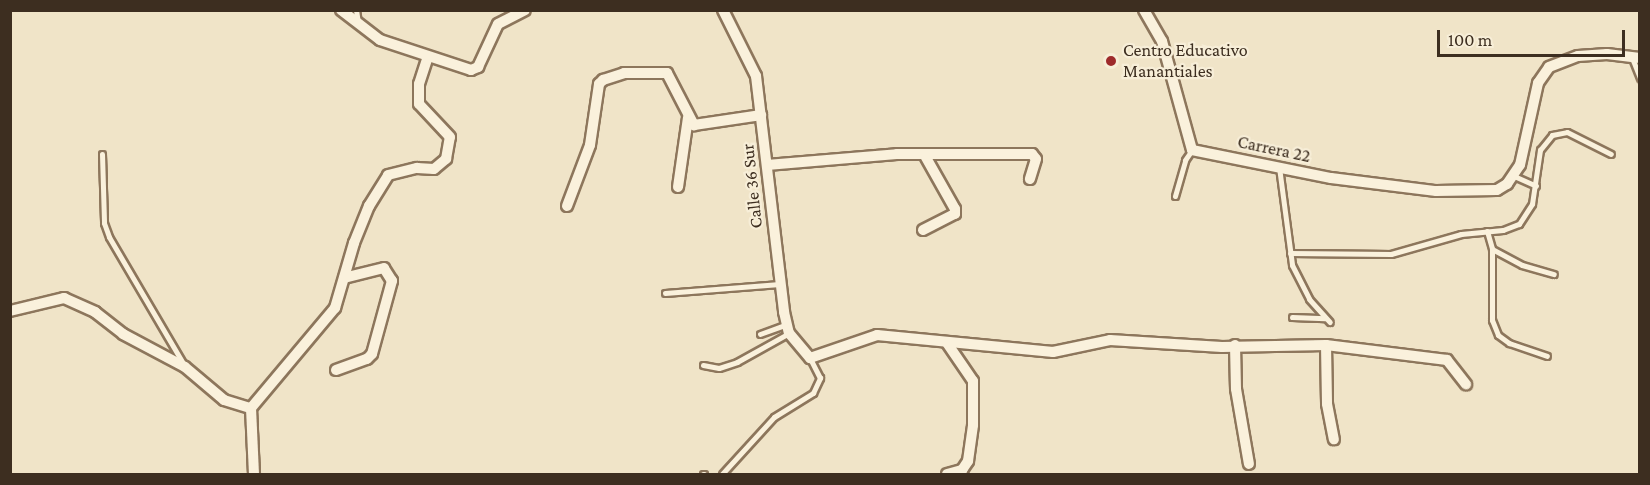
<!DOCTYPE html>
<html>
<head>
<meta charset="utf-8">
<style>
  body { margin:0 }
  #map { position:relative; width:1650px; height:485px; overflow:hidden; background:#f0e4c8; font-family:"Crimson Pro",serif }
  div>[style] { position:absolute }
  [style*='--x'] { left:calc(var(--x)*1px); top:calc(var(--y)*1px); width:calc(var(--w)*1px); rotate:calc(var(--a)*1deg) }
  .roads { filter:drop-shadow(2px 0 #8d765c) drop-shadow(-2px 0 #8d765c) drop-shadow(0 2px #8d765c) drop-shadow(0 -2px #8d765c) }
  .service>* { height:5px; margin:-2.5px; padding:0 2.5px; transform-origin:2.5px; border-radius:2.5px; background:#faf1dc }
  .minor>* { height:10px; margin:-5px; padding:0 5px; transform-origin:5px; border-radius:5px; background:#faf1dc }
  .dots>* { width:16px; height:16px; translate:-50% -50%; box-sizing:border-box; border:3px solid #f7eed8; border-radius:50% }
  span { translate:-50% -50%; white-space:nowrap; text-align:center; line-height:1.15; -webkit-text-stroke:4.5px #f7eed8; paint-order:stroke }
  .poi-label { font-size:18px; color:#3d2e20 }
  .left { translate:0 -50%; text-align:left }
  .street-label { font-size:18px; color:#3d2e20 }
  .frame { position:absolute; inset:0; border:12px solid #3d2e20; pointer-events:none }
  .scale { position:absolute; left:1437px; top:30px; width:188px; height:27px; box-sizing:border-box; border:3px solid #3d2e20; border-top:0; padding-left:8px; font-size:18px; line-height:21px; white-space:nowrap; color:#3d2e20; -webkit-text-stroke:4px #f7eed8; paint-order:stroke }
</style>
</head>
<body>
<div id="map">
  <div class="roads">
    <div class="service">
      <i style="--x:356;--y:10;--w:12;--a:81"></i>
      <i style="--x:1632;--y:58;--w:22;--a:68"></i>
      <i style="--x:102;--y:154;--w:69;--a:88.3"></i>
      <i style="--x:104;--y:223;--w:15;--a:70"></i>
      <i style="--x:109;--y:237;--w:146;--a:59.6"></i>
      <i style="--x:1279;--y:167;--w:99;--a:82.4"></i>
      <i style="--x:1292;--y:265;--w:38;--a:63"></i>
      <i style="--x:1309;--y:299;--w:31;--a:48"></i>
      <i style="--x:1514;--y:176;--w:24;--a:24"></i>
      <i style="--x:1175;--y:196;--w:37;--a:-74"></i>
      <i style="--x:1185;--y:160;--w:12;--a:-55"></i>
      <i style="--x:1487;--y:231;--w:19;--a:74"></i>
      <i style="--x:1492;--y:249;--w:71;--a:90"></i>
      <i style="--x:1492;--y:320;--w:16;--a:68"></i>
      <i style="--x:1498;--y:335;--w:14;--a:36"></i>
      <i style="--x:1509;--y:343;--w:40;--a:18.9"></i>
      <i style="--x:1492;--y:249;--w:34;--a:28"></i>
      <i style="--x:1522;--y:265;--w:33;--a:16"></i>
      <i style="--x:1290;--y:253;--w:101;--a:0.6"></i>
      <i style="--x:1391;--y:254;--w:73;--a:-15.9"></i>
      <i style="--x:1461;--y:234;--w:42;--a:-5.4"></i>
      <i style="--x:1503;--y:230;--w:17;--a:-21"></i>
      <i style="--x:1519;--y:224;--w:24;--a:-57"></i>
      <i style="--x:1532;--y:204;--w:55;--a:-81.6"></i>
      <i style="--x:1540;--y:150;--w:19;--a:-51"></i>
      <i style="--x:1552;--y:135;--w:15;--a:-11"></i>
      <i style="--x:1567;--y:132;--w:49;--a:26.6"></i>
      <i style="--x:665;--y:293;--w:115;--a:-4.5"></i>
      <i style="--x:1292;--y:317;--w:33;--a:2"></i>
      <i style="--x:760;--y:334;--w:29;--a:-20"></i>
      <i style="--x:703;--y:365;--w:16;--a:11"></i>
      <i style="--x:719;--y:368;--w:19;--a:-18"></i>
      <i style="--x:737;--y:362;--w:60;--a:-29.1"></i>
      <i style="--x:703;--y:474;--w:1;--a:0"></i>
      <i style="--x:722;--y:474;--w:77;--a:-47.6"></i>
      <i style="--x:774;--y:417;--w:46;--a:-31.6"></i>
      <i style="--x:813;--y:393;--w:17;--a:-65"></i>
      <i style="--x:820;--y:378;--w:22;--a:-117"></i>
    </div>
    <div class="minor">
      <i style="--x:341;--y:10;--w:49;--a:37.6"></i>
      <i style="--x:380;--y:40;--w:96;--a:18.2"></i>
      <i style="--x:471;--y:70;--w:8;--a:-23"></i>
      <i style="--x:478;--y:67;--w:47;--a:-65.1"></i>
      <i style="--x:498;--y:24;--w:30;--a:-27"></i>
      <i style="--x:723;--y:10;--w:74;--a:63.4"></i>
      <i style="--x:756;--y:76;--w:238;--a:83.2"></i>
      <i style="--x:784;--y:312;--w:22;--a:77"></i>
      <i style="--x:789;--y:333;--w:33;--a:50"></i>
      <i style="--x:810;--y:358;--w:71;--a:-18.9"></i>
      <i style="--x:877;--y:335;--w:177;--a:5.5"></i>
      <i style="--x:1053;--y:352;--w:58;--a:-11.9"></i>
      <i style="--x:1110;--y:340;--w:112;--a:3.6"></i>
      <i style="--x:1222;--y:347;--w:104;--a:-1.1"></i>
      <i style="--x:1326;--y:345;--w:122;--a:7.1"></i>
      <i style="--x:1447;--y:360;--w:31;--a:52"></i>
      <i style="--x:1144;--y:10;--w:36;--a:60"></i>
      <i style="--x:1162;--y:41;--w:113;--a:74.6"></i>
      <i style="--x:1192;--y:150;--w:142;--a:11.4"></i>
      <i style="--x:1331;--y:178;--w:106;--a:7.1"></i>
      <i style="--x:1436;--y:191;--w:61;--a:-0.9"></i>
      <i style="--x:1497;--y:190;--w:12;--a:-31"></i>
      <i style="--x:1507;--y:184;--w:23;--a:-56"></i>
      <i style="--x:1520;--y:165;--w:84;--a:-77.6"></i>
      <i style="--x:1538;--y:83;--w:19;--a:-55"></i>
      <i style="--x:1549;--y:67;--w:31;--a:-21"></i>
      <i style="--x:1578;--y:56;--w:29;--a:-4"></i>
      <i style="--x:1607;--y:54;--w:33;--a:7"></i>
      <i style="--x:767;--y:165;--w:130;--a:-4.8"></i>
      <i style="--x:897;--y:154;--w:135;--a:0"></i>
      <i style="--x:1032;--y:154;--w:6;--a:51"></i>
      <i style="--x:1036;--y:159;--w:21;--a:107"></i>
      <i style="--x:678;--y:187;--w:70;--a:-81.8"></i>
      <i style="--x:567;--y:206;--w:65;--a:-69.3"></i>
      <i style="--x:590;--y:145;--w:62;--a:-81.6"></i>
      <i style="--x:599;--y:84;--w:6;--a:-45"></i>
      <i style="--x:603;--y:80;--w:22;--a:-18"></i>
      <i style="--x:624;--y:73;--w:43;--a:0"></i>
      <i style="--x:667;--y:73;--w:59;--a:62.6"></i>
      <i style="--x:694;--y:125;--w:68;--a:-8.5"></i>
      <i style="--x:923;--y:230;--w:36;--a:-27"></i>
      <i style="--x:955;--y:214;--w:5;--a:-90"></i>
      <i style="--x:955;--y:209;--w:63;--a:-119.4"></i>
      <i style="--x:10;--y:311;--w:56;--a:-13.5"></i>
      <i style="--x:64;--y:298;--w:34;--a:24"></i>
      <i style="--x:95;--y:312;--w:36;--a:38"></i>
      <i style="--x:123;--y:334;--w:70;--a:28"></i>
      <i style="--x:185;--y:367;--w:51;--a:40.2"></i>
      <i style="--x:224;--y:400;--w:28;--a:17"></i>
      <i style="--x:251;--y:408;--w:131;--a:-50"></i>
      <i style="--x:335;--y:308;--w:68;--a:-73.7"></i>
      <i style="--x:354;--y:243;--w:40;--a:-68"></i>
      <i style="--x:369;--y:206;--w:36;--a:-58"></i>
      <i style="--x:388;--y:175;--w:30;--a:-14"></i>
      <i style="--x:417;--y:168;--w:17;--a:3"></i>
      <i style="--x:434;--y:169;--w:16;--a:-40"></i>
      <i style="--x:446;--y:159;--w:22;--a:-80"></i>
      <i style="--x:450;--y:137;--w:45;--a:-133.2"></i>
      <i style="--x:419;--y:104;--w:20;--a:-90"></i>
      <i style="--x:419;--y:84;--w:29;--a:-72"></i>
      <i style="--x:1235;--y:345;--w:44;--a:88.7"></i>
      <i style="--x:1236;--y:389;--w:76;--a:80.2"></i>
      <i style="--x:1326;--y:345;--w:59;--a:89"></i>
      <i style="--x:1327;--y:404;--w:36;--a:79"></i>
      <i style="--x:336;--y:370;--w:33;--a:-20"></i>
      <i style="--x:367;--y:359;--w:7;--a:-45"></i>
      <i style="--x:372;--y:354;--w:76;--a:-74.7"></i>
      <i style="--x:392;--y:281;--w:15;--a:-122"></i>
      <i style="--x:384;--y:268;--w:41;--a:166"></i>
      <i style="--x:251;--y:408;--w:66;--a:87.4"></i>
      <i style="--x:947;--y:474;--w:16;--a:-15"></i>
      <i style="--x:962;--y:470;--w:11;--a:-56"></i>
      <i style="--x:968;--y:461;--w:36;--a:-82"></i>
      <i style="--x:973;--y:425;--w:44;--a:-90"></i>
      <i style="--x:973;--y:381;--w:46;--a:-124.4"></i>
    </div>
  </div>
  <div class="dots">
    <i style="left:1111px;top:61px;background:#9e2a2b"></i>
  </div>
  <div class="poi-label">
    <span class="left" style="left:1123px;top:61px">Centro Educativo<br>Manantiales</span>
  </div>
  <div class="street-label">
    <span style="left:1274px;top:149px;rotate:12deg">Carrera 22</span>
    <span style="left:752px;top:186px;rotate:-96deg">Calle 36 Sur</span>
  </div>
  <div class="frame"></div>
  <div class="scale">100 m</div>
</div>
</body>
</html>
